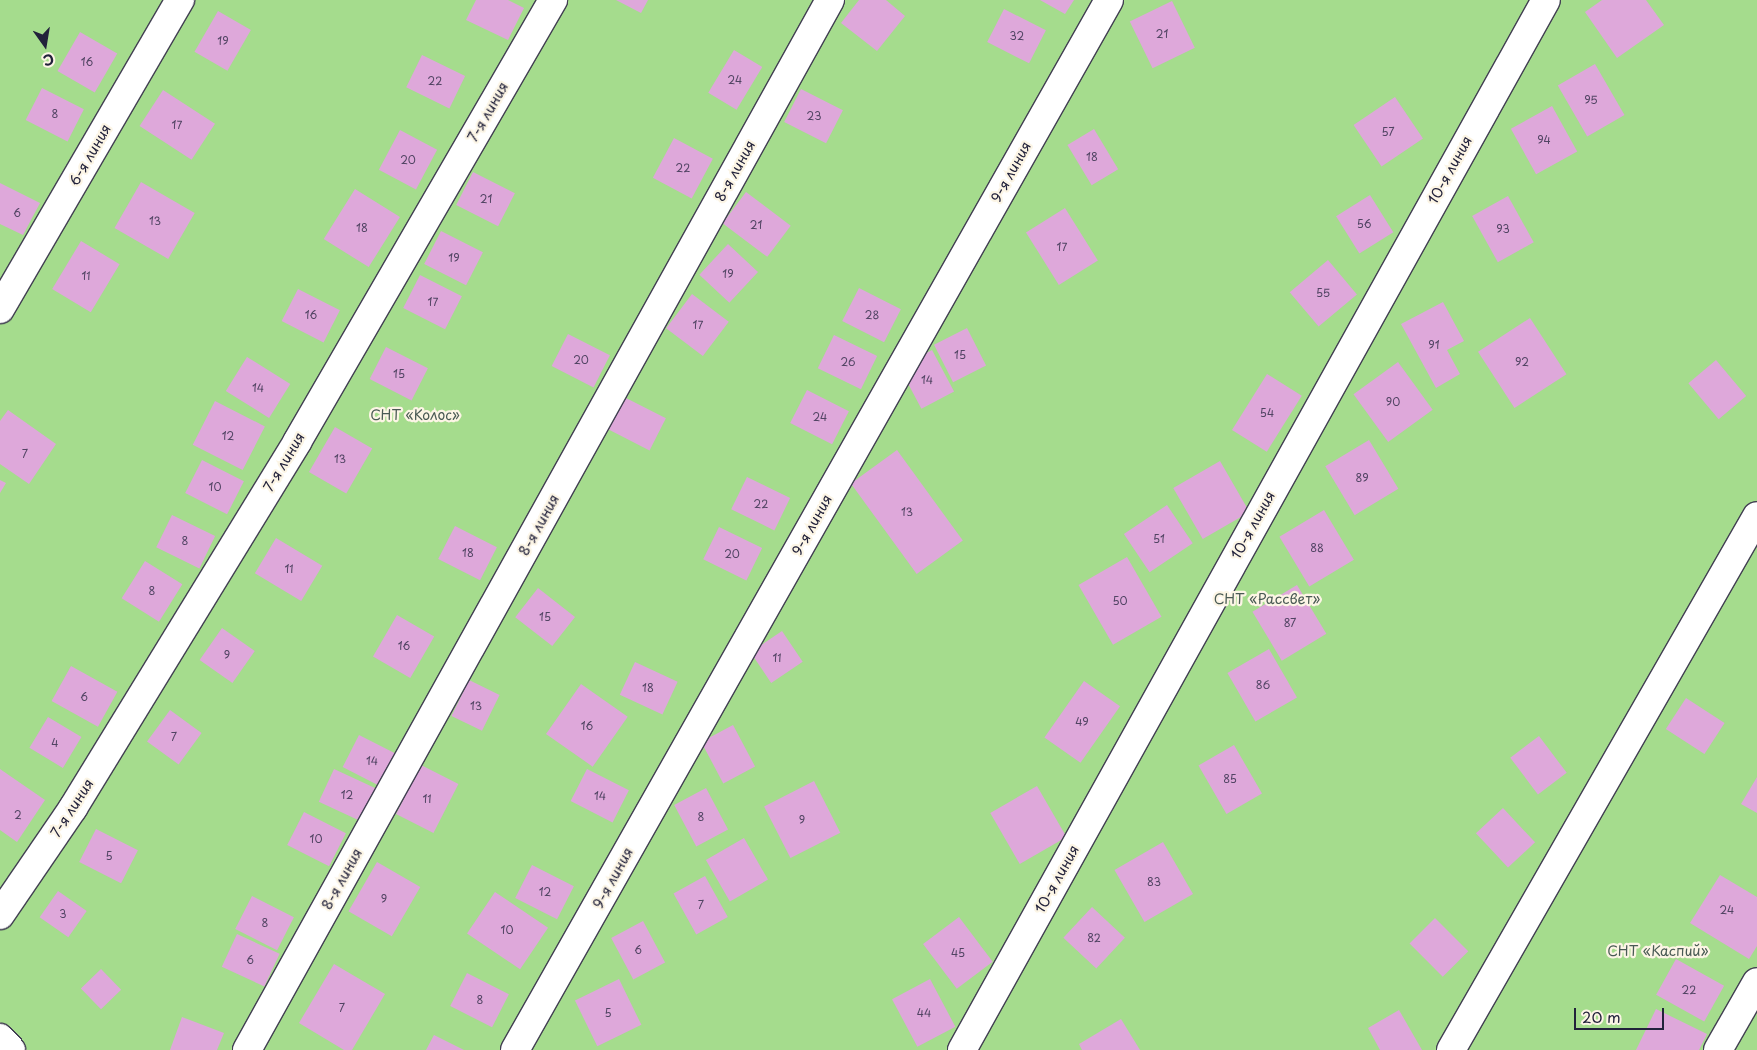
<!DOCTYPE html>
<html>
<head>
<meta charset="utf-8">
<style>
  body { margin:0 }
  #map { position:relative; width:1757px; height:1050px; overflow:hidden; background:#f6ead2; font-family:"Playpen Sans",sans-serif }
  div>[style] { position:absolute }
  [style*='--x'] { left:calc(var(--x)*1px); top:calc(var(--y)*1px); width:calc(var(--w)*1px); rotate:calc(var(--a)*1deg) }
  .green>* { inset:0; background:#a5dc8d }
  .building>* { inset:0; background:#dea8da; transform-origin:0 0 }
  .roads { filter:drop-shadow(1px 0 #424052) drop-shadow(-1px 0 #424052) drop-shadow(0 1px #424052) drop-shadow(0 -1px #424052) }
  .minor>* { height:28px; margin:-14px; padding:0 14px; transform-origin:14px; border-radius:14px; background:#fff }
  span { translate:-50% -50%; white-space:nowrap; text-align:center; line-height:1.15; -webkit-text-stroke:4.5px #fcf5e5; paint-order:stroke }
  .number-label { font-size:11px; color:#514463 }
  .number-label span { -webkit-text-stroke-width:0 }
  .street-label { font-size:14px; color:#22223b }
  .park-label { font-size:14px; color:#495a54 }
  .north { position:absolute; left:20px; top:20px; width:50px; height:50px; -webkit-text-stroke:4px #fcf5e5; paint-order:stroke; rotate:167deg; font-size:14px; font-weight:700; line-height:20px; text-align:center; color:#22223b }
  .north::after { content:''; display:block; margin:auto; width:18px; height:22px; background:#22223b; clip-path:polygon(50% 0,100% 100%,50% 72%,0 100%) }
  .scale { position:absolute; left:1574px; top:1008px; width:90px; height:22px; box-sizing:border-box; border:2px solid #22223b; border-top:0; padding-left:6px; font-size:15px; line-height:18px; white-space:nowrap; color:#22223b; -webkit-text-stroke:4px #fcf5e5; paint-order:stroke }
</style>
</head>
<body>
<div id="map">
  <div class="green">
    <i style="clip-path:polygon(0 0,1757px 0,1757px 1050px,27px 1050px,0 1022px)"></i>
  </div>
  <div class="building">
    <i style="clip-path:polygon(476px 0,508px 0,524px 8px,508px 40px,466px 20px)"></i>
    <i style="clip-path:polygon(616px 0,648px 0,641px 13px)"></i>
    <i style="clip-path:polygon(859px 0,886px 0,905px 16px,877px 51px,841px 23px)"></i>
    <i style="clip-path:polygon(1040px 0,1074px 0,1065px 14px)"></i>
    <i style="clip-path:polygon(1602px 0,1646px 0,1664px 25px,1617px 58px,1585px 12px)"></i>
    <i style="left:1172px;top:1px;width:52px;height:47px;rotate:64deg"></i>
    <i style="left:1004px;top:9px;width:47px;height:37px;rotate:27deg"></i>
    <i style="left:218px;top:11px;width:38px;height:47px;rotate:30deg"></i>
    <i style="left:80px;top:32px;width:43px;height:45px;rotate:30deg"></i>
    <i style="left:734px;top:50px;width:33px;height:50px;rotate:31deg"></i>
    <i style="left:422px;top:55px;width:48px;height:36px;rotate:26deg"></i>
    <i style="left:1595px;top:64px;width:59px;height:43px;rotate:60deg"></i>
    <i style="left:42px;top:88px;width:47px;height:36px;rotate:27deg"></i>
    <i style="left:801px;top:89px;width:47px;height:37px;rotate:27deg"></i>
    <i style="left:163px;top:90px;width:62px;height:43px;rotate:33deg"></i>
    <i style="left:1395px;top:97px;width:50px;height:50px;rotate:56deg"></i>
    <i style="left:1552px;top:106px;width:52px;height:47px;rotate:61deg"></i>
    <i style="left:1094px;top:129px;width:47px;height:31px;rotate:59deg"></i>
    <i style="left:400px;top:130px;width:42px;height:45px;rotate:28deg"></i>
    <i style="left:674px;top:138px;width:44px;height:45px;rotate:28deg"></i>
    <i style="left:473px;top:172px;width:47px;height:37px;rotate:27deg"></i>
    <i style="left:141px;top:182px;width:62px;height:53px;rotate:30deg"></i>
    <i style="clip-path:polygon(0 183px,40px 203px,23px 235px,0 224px)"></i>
    <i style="left:355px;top:189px;width:53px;height:59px;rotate:32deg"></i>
    <i style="left:746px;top:192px;width:56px;height:39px;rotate:37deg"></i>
    <i style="left:1370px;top:195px;width:44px;height:40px;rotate:58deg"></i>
    <i style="left:1508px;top:196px;width:53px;height:41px;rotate:61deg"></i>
    <i style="left:1065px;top:208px;width:62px;height:46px;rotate:58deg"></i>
    <i style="left:441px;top:231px;width:47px;height:37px;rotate:27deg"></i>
    <i style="left:81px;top:241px;width:45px;height:56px;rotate:31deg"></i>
    <i style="left:728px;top:244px;width:41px;height:42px;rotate:43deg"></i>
    <i style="left:1328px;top:260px;width:45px;height:50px;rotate:50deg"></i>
    <i style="left:420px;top:275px;width:47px;height:37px;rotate:27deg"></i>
    <i style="left:859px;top:288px;width:47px;height:37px;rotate:27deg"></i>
    <i style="left:298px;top:289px;width:47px;height:36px;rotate:27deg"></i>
    <i style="left:692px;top:294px;width:46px;height:43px;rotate:37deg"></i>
    <i style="clip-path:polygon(1443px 302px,1464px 341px,1447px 350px,1460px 374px,1436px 388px,1401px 324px)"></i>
    <i style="left:1530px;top:318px;width:67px;height:62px;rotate:57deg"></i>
    <i style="left:967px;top:328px;width:42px;height:37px;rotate:63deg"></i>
    <i style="left:568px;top:334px;width:47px;height:36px;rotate:27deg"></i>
    <i style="left:834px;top:335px;width:48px;height:37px;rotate:26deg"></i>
    <i style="left:386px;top:347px;width:47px;height:36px;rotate:27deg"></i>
    <i style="left:932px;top:350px;width:47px;height:37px;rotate:62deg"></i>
    <i style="left:247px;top:357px;width:51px;height:40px;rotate:32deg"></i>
    <i style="left:1716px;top:360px;width:47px;height:36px;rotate:50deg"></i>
    <i style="left:1398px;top:362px;width:59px;height:55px;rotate:54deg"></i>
    <i style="left:1267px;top:374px;width:41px;height:66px;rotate:32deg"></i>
    <i style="left:807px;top:390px;width:47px;height:37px;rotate:27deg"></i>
    <i style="left:624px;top:397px;width:47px;height:36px;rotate:27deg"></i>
    <i style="left:215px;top:401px;width:56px;height:49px;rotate:27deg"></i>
    <i style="clip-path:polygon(8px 410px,56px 444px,29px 484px,0 464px,0 421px)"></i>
    <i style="left:335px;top:427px;width:43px;height:52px;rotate:30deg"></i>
    <i style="left:1369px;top:440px;width:57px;height:51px;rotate:59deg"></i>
    <i style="left:897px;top:450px;width:112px;height:57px;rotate:54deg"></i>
    <i style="left:202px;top:460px;width:47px;height:37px;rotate:27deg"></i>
    <i style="left:1220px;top:461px;width:59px;height:54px;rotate:60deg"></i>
    <i style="left:747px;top:477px;width:48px;height:36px;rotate:26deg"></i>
    <i style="clip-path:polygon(0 480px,6px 483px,0 493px)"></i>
    <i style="left:1167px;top:505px;width:46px;height:52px;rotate:56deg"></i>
    <i style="left:1324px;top:510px;width:58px;height:52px;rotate:59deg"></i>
    <i style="left:172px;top:515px;width:48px;height:36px;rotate:26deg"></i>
    <i style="left:455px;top:526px;width:47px;height:37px;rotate:27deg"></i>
    <i style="left:719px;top:527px;width:48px;height:36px;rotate:26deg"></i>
    <i style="left:276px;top:538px;width:54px;height:41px;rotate:31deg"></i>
    <i style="left:1127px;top:557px;width:69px;height:56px;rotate:60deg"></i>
    <i style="left:145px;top:561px;width:44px;height:44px;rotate:32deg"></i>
    <i style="left:1297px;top:585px;width:57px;height:52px;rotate:59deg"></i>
    <i style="left:538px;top:588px;width:47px;height:37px;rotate:38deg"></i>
    <i style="left:397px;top:615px;width:43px;height:48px;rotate:30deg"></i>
    <i style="left:222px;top:628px;width:40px;height:39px;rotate:35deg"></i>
    <i style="left:782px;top:631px;width:37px;height:38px;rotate:56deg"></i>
    <i style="left:1269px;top:649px;width:56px;height:48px;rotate:60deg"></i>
    <i style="left:635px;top:662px;width:47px;height:36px;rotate:25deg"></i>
    <i style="left:71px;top:666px;width:53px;height:40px;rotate:29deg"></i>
    <i style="left:469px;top:680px;width:34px;height:40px;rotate:26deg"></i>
    <i style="left:1084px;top:681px;width:44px;height:69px;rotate:35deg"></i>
    <i style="left:581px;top:684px;width:57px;height:61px;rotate:35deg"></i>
    <i style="left:1686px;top:698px;width:46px;height:37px;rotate:33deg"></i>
    <i style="left:170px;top:710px;width:39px;height:39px;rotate:36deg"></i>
    <i style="left:48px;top:717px;width:39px;height:36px;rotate:31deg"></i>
    <i style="left:733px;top:725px;width:47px;height:36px;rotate:62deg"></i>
    <i style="left:359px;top:735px;width:47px;height:36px;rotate:27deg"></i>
    <i style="left:1539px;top:736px;width:46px;height:36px;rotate:53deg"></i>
    <i style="left:1234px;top:745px;width:56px;height:41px;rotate:60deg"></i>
    <i style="left:421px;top:765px;width:42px;height:55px;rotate:27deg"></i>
    <i style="clip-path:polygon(0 769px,45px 800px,17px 842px,0 830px)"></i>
    <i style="left:334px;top:769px;width:47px;height:36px;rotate:25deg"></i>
    <i style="left:587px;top:769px;width:47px;height:36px;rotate:27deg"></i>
    <i style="clip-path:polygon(1757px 777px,1757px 813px,1741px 804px)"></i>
    <i style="left:814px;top:781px;width:58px;height:56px;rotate:63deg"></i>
    <i style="left:1037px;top:786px;width:59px;height:54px;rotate:60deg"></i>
    <i style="left:706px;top:788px;width:47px;height:36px;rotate:62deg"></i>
    <i style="left:1503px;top:808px;width:47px;height:37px;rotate:47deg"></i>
    <i style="left:304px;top:812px;width:47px;height:37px;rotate:27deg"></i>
    <i style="left:96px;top:829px;width:47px;height:37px;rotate:27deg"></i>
    <i style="left:744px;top:838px;width:48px;height:44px;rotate:60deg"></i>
    <i style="left:1163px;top:842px;width:60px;height:56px;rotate:60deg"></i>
    <i style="left:377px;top:862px;width:50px;height:57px;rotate:30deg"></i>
    <i style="left:532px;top:865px;width:47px;height:37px;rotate:27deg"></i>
    <i style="clip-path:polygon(1720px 875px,1757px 897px,1757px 946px,1749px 959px,1690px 923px)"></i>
    <i style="left:705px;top:876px;width:47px;height:36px;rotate:61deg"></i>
    <i style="left:58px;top:891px;width:35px;height:32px;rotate:35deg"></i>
    <i style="left:495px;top:892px;width:64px;height:50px;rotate:34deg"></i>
    <i style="left:252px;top:896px;width:47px;height:37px;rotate:27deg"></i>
    <i style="left:1092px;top:907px;width:45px;height:42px;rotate:43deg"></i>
    <i style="left:959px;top:917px;width:56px;height:45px;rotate:53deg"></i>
    <i style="left:1435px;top:918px;width:47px;height:36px;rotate:45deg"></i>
    <i style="left:643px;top:921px;width:47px;height:36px;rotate:62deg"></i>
    <i style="left:237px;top:934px;width:47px;height:36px;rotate:25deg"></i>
    <i style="left:1676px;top:959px;width:55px;height:41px;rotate:29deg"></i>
    <i style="clip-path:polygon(334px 964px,385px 994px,352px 1050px,344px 1050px,299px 1023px)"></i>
    <i style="left:101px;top:969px;width:29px;height:28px;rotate:46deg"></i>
    <i style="left:467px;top:973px;width:47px;height:37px;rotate:27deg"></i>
    <i style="left:619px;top:979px;width:51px;height:49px;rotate:64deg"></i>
    <i style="left:930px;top:979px;width:54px;height:43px;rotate:62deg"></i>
    <i style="clip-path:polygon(1656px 1009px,1707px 1034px,1699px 1050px,1636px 1050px)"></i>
    <i style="clip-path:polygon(1399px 1010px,1422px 1050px,1380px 1050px,1368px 1028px)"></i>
    <i style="clip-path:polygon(182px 1017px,224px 1033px,217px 1050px,170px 1050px)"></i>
    <i style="clip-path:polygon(1121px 1019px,1140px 1050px,1082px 1050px,1079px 1044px)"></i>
    <i style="clip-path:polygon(434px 1035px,464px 1050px,426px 1050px)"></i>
  </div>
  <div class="roads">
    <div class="minor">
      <i style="--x:0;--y:309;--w:358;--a:-59.8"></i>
      <i style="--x:0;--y:915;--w:130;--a:-55.7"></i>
      <i style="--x:73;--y:808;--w:429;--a:-58.5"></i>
      <i style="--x:297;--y:442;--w:511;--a:-59.92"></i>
      <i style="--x:0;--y:1038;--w:16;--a:47"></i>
      <i style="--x:247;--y:1050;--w:1201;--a:-60.96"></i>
      <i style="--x:515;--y:1050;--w:1206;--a:-60.5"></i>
      <i style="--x:962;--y:1050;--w:1201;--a:-60.92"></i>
      <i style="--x:1451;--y:1050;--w:615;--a:-60.19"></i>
      <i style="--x:1718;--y:1050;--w:78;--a:-60.2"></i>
    </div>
  </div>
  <div class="number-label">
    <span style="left:1162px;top:34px">21</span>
    <span style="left:1017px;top:36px">32</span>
    <span style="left:223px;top:41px">19</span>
    <span style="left:87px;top:62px">16</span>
    <span style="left:735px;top:80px">24</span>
    <span style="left:435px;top:81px">22</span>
    <span style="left:1591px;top:100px">95</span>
    <span style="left:55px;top:114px">8</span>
    <span style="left:814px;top:116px">23</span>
    <span style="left:177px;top:125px">17</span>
    <span style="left:1388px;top:132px">57</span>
    <span style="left:1544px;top:140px">94</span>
    <span style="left:1092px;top:157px">18</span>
    <span style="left:408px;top:160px">20</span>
    <span style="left:683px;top:168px">22</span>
    <span style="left:486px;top:199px">21</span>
    <span style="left:17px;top:213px">6</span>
    <span style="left:155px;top:221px">13</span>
    <span style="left:1364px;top:224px">56</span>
    <span style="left:756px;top:225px">21</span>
    <span style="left:362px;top:228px">18</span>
    <span style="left:1503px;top:229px">93</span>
    <span style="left:1062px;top:247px">17</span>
    <span style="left:454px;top:258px">19</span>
    <span style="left:728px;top:274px">19</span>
    <span style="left:86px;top:276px">11</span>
    <span style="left:1323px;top:293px">55</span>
    <span style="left:433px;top:302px">17</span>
    <span style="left:311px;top:315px">16</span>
    <span style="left:872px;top:315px">28</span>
    <span style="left:698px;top:325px">17</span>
    <span style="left:1434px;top:345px">91</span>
    <span style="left:960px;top:355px">15</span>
    <span style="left:581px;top:360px">20</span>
    <span style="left:848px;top:362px">26</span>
    <span style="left:1522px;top:362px">92</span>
    <span style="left:399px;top:374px">15</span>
    <span style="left:927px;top:380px">14</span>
    <span style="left:258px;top:388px">14</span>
    <span style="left:1393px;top:402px">90</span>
    <span style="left:1267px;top:413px">54</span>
    <span style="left:820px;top:417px">24</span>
    <span style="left:228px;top:436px">12</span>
    <span style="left:25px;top:454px">7</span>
    <span style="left:340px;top:459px">13</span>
    <span style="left:1362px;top:478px">89</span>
    <span style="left:215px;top:487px">10</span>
    <span style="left:761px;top:504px">22</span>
    <span style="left:907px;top:512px">13</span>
    <span style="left:1159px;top:539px">51</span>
    <span style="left:185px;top:541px">8</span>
    <span style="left:1317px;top:548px">88</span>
    <span style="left:468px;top:553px">18</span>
    <span style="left:732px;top:554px">20</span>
    <span style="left:289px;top:569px">11</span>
    <span style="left:152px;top:591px">8</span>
    <span style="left:1120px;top:601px">50</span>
    <span style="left:545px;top:617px">15</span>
    <span style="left:1290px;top:623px">87</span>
    <span style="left:404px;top:646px">16</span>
    <span style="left:227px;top:655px">9</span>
    <span style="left:777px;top:658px">11</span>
    <span style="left:1263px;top:685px">86</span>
    <span style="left:648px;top:688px">18</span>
    <span style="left:84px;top:697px">6</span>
    <span style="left:476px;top:706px">13</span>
    <span style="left:1082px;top:722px">49</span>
    <span style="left:587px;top:726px">16</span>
    <span style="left:174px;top:737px">7</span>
    <span style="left:55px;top:743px">4</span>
    <span style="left:372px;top:761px">14</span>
    <span style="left:1230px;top:779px">85</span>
    <span style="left:347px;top:795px">12</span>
    <span style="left:600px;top:796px">14</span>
    <span style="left:427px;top:799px">11</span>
    <span style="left:18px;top:815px">2</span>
    <span style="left:701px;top:817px">8</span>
    <span style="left:802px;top:820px">9</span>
    <span style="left:316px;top:839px">10</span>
    <span style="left:109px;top:856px">5</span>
    <span style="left:1154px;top:882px">83</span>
    <span style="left:545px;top:892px">12</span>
    <span style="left:384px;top:899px">9</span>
    <span style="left:701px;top:905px">7</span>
    <span style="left:1727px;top:910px">24</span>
    <span style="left:63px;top:914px">3</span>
    <span style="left:265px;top:923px">8</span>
    <span style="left:507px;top:930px">10</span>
    <span style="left:1094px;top:938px">82</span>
    <span style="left:638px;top:950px">6</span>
    <span style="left:958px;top:953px">45</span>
    <span style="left:250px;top:960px">6</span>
    <span style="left:1689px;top:990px">22</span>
    <span style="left:480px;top:1000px">8</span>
    <span style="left:342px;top:1008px">7</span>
    <span style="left:608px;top:1013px">5</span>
    <span style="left:924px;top:1013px">44</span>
  </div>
  <div class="street-label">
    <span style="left:488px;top:112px;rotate:-60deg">7-я линия</span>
    <span style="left:90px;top:155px;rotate:-60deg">6-я линия</span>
    <span style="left:1450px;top:170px;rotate:-61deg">10-я линия</span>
    <span style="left:735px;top:171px;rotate:-61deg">8-я линия</span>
    <span style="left:1011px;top:172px;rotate:-61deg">9-я линия</span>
    <span style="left:284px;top:462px;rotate:-59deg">7-я линия</span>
    <span style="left:539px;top:525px;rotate:-61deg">8-я линия</span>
    <span style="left:812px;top:525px;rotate:-61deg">9-я линия</span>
    <span style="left:1253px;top:525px;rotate:-61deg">10-я линия</span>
    <span style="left:72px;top:808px;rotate:-57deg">7-я линия</span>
    <span style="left:613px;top:878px;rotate:-61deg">9-я линия</span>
    <span style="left:342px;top:879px;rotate:-61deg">8-я линия</span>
    <span style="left:1057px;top:879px;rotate:-61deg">10-я линия</span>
  </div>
  <div class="park-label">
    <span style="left:415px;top:415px">СНТ «Колос»</span>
    <span style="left:1267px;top:599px">СНТ «Рассвет»</span>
    <span style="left:1658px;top:951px">СНТ «Каспий»</span>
  </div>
  <div class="north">С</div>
  <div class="scale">20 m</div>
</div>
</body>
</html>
